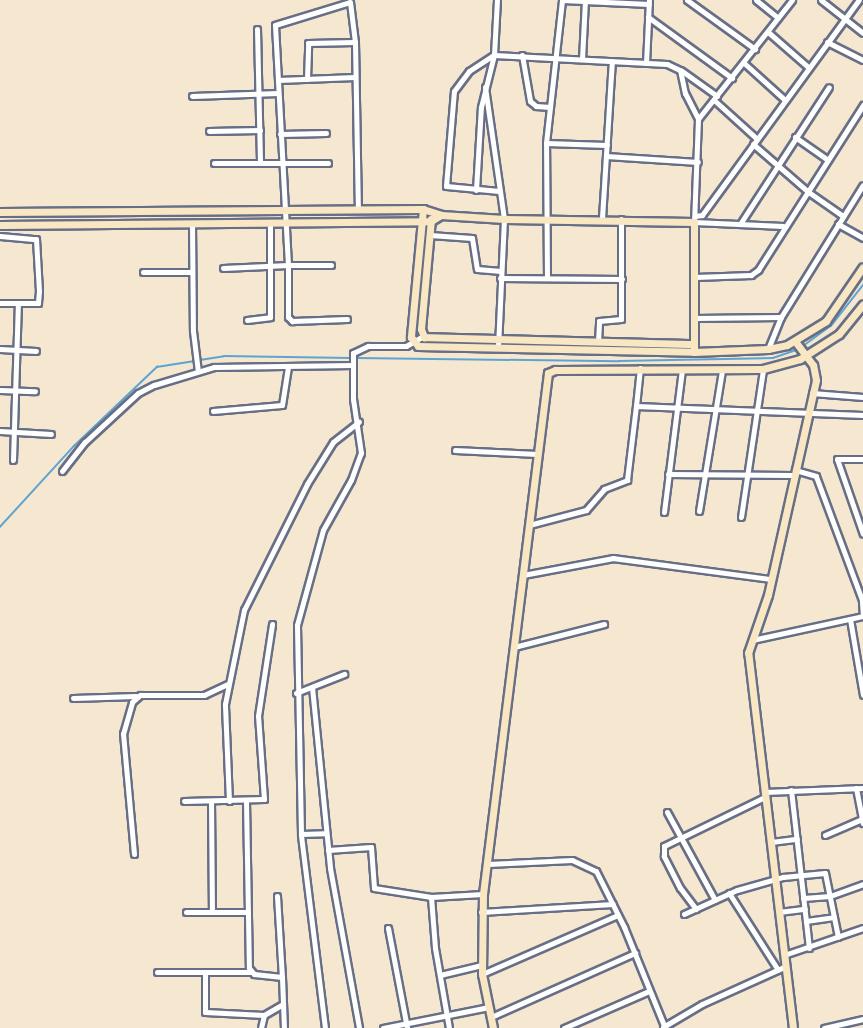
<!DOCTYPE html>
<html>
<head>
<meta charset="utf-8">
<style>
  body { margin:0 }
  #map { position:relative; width:863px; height:1028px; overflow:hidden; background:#f5e7d0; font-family:"Gentium Book Plus",serif }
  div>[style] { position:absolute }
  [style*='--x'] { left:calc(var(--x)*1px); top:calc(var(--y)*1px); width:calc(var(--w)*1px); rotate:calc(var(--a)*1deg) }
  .stream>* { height:1.5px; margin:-0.75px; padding:0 0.75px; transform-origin:0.75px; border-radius:0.75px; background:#5da4d3 }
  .roads { filter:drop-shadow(2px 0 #676f86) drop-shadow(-2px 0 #676f86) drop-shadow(0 2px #676f86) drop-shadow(0 -2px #676f86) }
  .street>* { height:5px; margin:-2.5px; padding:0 2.5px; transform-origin:2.5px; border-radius:2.5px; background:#fff }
  .secondary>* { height:7px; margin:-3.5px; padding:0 3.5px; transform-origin:3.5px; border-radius:3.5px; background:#f9e7c3 }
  span { translate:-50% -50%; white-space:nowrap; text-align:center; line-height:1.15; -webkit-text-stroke:5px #fbf7ec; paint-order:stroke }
</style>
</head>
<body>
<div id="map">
  <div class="stream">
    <i style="--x:803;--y:346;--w:34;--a:-36"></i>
    <i style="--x:831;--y:326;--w:52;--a:-52"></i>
    <i style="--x:356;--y:358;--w:263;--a:0.7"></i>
    <i style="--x:619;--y:361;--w:154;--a:-1.1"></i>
    <i style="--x:773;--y:358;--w:28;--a:-19"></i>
    <i style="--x:200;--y:360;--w:24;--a:-9"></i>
    <i style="--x:224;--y:356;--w:127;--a:0.9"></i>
    <i style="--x:0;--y:527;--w:110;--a:-47.6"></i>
    <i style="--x:74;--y:446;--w:115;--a:-43.6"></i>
    <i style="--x:157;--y:367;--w:38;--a:-9"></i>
  </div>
  <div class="roads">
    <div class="street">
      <i style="--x:562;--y:0;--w:87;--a:2.6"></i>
      <i style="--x:687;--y:0;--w:84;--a:35.8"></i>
      <i style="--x:756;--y:0;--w:28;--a:39"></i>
      <i style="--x:821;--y:0;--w:53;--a:38.2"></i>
      <i style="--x:648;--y:17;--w:104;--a:36"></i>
      <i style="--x:257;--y:29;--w:134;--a:88.7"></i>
      <i style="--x:768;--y:32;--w:53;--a:41.2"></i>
      <i style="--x:827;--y:42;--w:40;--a:26.6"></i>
      <i style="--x:522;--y:55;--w:47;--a:80.1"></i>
      <i style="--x:530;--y:101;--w:8;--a:40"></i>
      <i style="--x:536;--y:106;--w:14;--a:4"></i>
      <i style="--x:582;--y:59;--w:59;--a:-87.1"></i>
      <i style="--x:646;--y:63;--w:63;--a:-87.3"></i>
      <i style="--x:744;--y:63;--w:55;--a:42.1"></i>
      <i style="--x:682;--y:71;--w:43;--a:35.5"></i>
      <i style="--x:307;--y:79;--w:36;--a:-88"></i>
      <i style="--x:308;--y:43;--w:47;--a:-1.2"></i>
      <i style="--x:278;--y:80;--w:77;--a:-2.2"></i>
      <i style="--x:485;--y:87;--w:133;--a:81.8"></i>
      <i style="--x:504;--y:219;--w:129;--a:92.7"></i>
      <i style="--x:192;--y:96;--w:86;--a:-2"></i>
      <i style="--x:714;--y:100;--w:58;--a:42.2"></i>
      <i style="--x:698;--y:119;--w:152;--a:-51.7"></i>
      <i style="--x:209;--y:131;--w:51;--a:-1.1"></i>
      <i style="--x:280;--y:134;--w:46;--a:-1.2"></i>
      <i style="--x:795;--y:137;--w:40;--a:34.9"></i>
      <i style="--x:546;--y:143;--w:61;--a:1.9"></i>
      <i style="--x:753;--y:144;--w:72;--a:41"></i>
      <i style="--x:807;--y:191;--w:44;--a:34.8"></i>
      <i style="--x:606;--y:156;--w:92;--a:3.7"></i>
      <i style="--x:214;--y:163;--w:114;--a:0"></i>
      <i style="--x:476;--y:190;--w:83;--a:-86.6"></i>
      <i style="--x:481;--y:107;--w:54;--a:-76"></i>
      <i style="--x:494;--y:55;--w:55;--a:-86.9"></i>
      <i style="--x:499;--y:191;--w:53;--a:-174.6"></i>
      <i style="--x:446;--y:186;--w:95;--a:-85.2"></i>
      <i style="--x:454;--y:91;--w:25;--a:-53"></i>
      <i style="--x:469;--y:71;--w:30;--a:-33"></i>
      <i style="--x:494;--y:55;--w:173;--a:3"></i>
      <i style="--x:667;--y:64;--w:14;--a:25"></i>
      <i style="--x:680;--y:70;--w:24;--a:78"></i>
      <i style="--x:685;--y:93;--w:29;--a:63"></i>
      <i style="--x:698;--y:119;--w:103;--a:92.2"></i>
      <i style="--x:694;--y:222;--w:89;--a:2.6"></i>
      <i style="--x:695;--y:216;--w:7;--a:-8"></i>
      <i style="--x:702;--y:215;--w:266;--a:-53.9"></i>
      <i style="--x:602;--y:218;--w:157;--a:-86.4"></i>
      <i style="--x:192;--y:223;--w:108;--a:89.5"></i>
      <i style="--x:193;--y:331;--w:39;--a:83"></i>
      <i style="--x:740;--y:224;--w:163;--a:-57"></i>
      <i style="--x:838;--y:224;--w:29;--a:29"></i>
      <i style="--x:430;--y:235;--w:42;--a:4.1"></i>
      <i style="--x:472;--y:238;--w:31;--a:81"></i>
      <i style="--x:477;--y:269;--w:24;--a:5"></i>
      <i style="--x:0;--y:236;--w:36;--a:5"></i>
      <i style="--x:36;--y:239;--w:52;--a:86.7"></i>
      <i style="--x:39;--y:291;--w:12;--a:95"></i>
      <i style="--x:38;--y:303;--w:38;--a:180"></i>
      <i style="--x:331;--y:265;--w:43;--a:180"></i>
      <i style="--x:288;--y:265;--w:52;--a:90"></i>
      <i style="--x:288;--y:317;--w:6;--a:45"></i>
      <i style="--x:292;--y:321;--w:55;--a:-2.1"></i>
      <i style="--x:223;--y:268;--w:65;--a:-2.6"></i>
      <i style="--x:288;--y:265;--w:240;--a:-93.1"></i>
      <i style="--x:275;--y:25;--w:78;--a:-17"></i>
      <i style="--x:350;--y:2;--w:40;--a:82.9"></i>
      <i style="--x:355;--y:42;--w:167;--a:89"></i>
      <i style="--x:143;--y:272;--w:49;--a:0"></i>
      <i style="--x:695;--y:277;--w:56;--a:-2"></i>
      <i style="--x:751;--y:275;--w:9;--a:-36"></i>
      <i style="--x:758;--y:270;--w:196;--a:-57.5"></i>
      <i style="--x:500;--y:278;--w:122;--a:0.5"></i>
      <i style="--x:547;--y:278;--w:135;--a:-90.4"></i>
      <i style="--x:546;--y:143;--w:144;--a:-83.6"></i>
      <i style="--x:695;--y:318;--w:86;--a:-0.7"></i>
      <i style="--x:247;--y:320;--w:23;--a:-7"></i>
      <i style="--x:270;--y:317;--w:94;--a:-90"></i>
      <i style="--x:598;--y:342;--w:21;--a:-87"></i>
      <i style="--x:599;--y:321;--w:22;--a:-5"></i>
      <i style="--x:621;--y:319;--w:100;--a:-90"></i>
      <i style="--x:0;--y:349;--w:36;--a:3"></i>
      <i style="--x:768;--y:349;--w:35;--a:-68"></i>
      <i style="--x:781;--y:317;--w:155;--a:-58.2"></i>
      <i style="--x:640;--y:368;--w:38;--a:96"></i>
      <i style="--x:636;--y:406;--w:227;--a:2.3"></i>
      <i style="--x:0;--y:390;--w:35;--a:2"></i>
      <i style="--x:812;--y:393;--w:51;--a:4.5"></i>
      <i style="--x:213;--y:411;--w:69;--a:-5"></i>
      <i style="--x:282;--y:405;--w:39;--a:-81"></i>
      <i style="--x:0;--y:431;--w:51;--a:3.4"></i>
      <i style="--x:455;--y:450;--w:82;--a:2.8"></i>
      <i style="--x:863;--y:459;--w:26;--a:180"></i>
      <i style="--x:837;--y:459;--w:79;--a:70.9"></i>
      <i style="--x:13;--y:460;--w:155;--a:-88.2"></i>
      <i style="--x:62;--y:471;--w:37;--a:-52"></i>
      <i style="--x:85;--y:442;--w:72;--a:-42.8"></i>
      <i style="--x:138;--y:393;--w:18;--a:-27"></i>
      <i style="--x:154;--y:385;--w:63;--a:-16.7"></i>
      <i style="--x:214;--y:367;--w:139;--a:-0.8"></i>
      <i style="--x:668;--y:474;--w:124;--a:0.5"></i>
      <i style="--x:699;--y:511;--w:142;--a:-80.7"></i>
      <i style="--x:664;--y:512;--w:144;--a:-82.8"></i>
      <i style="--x:741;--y:517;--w:150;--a:-81.5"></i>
      <i style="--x:529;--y:525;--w:59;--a:-14.7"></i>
      <i style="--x:586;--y:510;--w:28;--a:-49"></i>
      <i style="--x:604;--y:489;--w:25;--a:-21"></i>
      <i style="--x:627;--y:480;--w:75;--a:-83.1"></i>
      <i style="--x:523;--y:575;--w:92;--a:-10.7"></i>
      <i style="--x:613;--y:558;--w:159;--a:7.6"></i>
      <i style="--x:850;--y:619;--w:77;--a:80.3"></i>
      <i style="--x:752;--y:640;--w:114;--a:-12.2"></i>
      <i style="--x:863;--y:616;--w:16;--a:-94"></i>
      <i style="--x:862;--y:600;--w:132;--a:-110.4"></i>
      <i style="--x:816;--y:476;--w:22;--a:-164"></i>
      <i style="--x:514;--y:647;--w:93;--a:-14.3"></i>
      <i style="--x:312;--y:687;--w:182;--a:84.3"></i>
      <i style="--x:330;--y:868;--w:163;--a:79.7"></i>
      <i style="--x:296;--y:693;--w:52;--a:-21.6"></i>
      <i style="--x:73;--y:698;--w:63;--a:-1.8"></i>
      <i style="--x:856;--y:788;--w:36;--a:79"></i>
      <i style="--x:791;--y:790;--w:159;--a:83.5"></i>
      <i style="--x:765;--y:792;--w:98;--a:-2.3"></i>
      <i style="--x:184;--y:801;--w:80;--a:-1.4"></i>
      <i style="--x:264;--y:799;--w:83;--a:-94.1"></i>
      <i style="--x:258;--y:716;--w:93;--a:-81.3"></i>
      <i style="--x:211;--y:801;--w:111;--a:89.5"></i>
      <i style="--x:229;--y:801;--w:97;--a:-92.4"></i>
      <i style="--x:225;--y:704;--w:96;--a:-78.6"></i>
      <i style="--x:244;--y:610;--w:141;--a:-63.4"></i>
      <i style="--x:307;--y:484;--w:49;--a:-58.2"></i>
      <i style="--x:333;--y:442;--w:33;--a:-38"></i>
      <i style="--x:246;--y:801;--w:167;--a:89"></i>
      <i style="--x:249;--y:968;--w:8;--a:50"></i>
      <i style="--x:254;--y:974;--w:28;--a:6"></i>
      <i style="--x:282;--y:977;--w:51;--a:87.8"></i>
      <i style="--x:667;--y:812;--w:100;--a:61.4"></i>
      <i style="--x:301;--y:834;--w:24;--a:-2"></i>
      <i style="--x:825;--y:835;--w:40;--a:-23.4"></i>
      <i style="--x:771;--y:842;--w:26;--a:-7"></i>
      <i style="--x:328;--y:850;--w:43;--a:-4"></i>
      <i style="--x:371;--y:847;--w:41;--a:85.8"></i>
      <i style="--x:374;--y:888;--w:58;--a:9"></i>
      <i style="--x:431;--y:897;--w:52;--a:-3.3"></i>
      <i style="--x:134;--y:854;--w:121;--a:-95.2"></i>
      <i style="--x:123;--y:734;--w:33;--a:-74"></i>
      <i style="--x:132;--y:702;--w:11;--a:-41"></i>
      <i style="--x:140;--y:695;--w:64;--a:0"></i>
      <i style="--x:204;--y:695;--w:26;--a:-25"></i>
      <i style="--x:488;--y:864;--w:84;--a:-2.7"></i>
      <i style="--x:572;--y:860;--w:26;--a:25"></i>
      <i style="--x:596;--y:871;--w:63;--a:63.4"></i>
      <i style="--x:624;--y:927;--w:109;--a:67.9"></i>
      <i style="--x:729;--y:893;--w:91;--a:57.5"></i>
      <i style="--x:277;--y:896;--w:81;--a:86.5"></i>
      <i style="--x:431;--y:897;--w:51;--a:85.5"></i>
      <i style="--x:435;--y:948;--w:81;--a:80.1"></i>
      <i style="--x:803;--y:898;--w:27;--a:-4"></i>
      <i style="--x:830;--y:896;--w:35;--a:-20"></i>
      <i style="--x:696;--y:909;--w:26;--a:-127"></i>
      <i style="--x:680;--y:888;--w:36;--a:-117"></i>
      <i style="--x:664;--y:856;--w:10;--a:-90"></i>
      <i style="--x:664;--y:846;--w:112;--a:-25.9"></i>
      <i style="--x:186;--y:912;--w:62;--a:0"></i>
      <i style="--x:481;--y:912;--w:132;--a:-3.5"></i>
      <i style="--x:779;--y:912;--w:26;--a:-7"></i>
      <i style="--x:684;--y:914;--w:58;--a:-24.4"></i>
      <i style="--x:737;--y:890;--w:48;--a:-15.8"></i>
      <i style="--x:783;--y:877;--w:42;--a:-5.4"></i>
      <i style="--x:825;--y:873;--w:65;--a:78.5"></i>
      <i style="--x:806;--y:921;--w:28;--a:-8"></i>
      <i style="--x:388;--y:928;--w:102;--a:79.2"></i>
      <i style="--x:784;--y:955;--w:83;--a:-18.9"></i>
      <i style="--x:157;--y:972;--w:94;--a:0"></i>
      <i style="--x:205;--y:972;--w:40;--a:90"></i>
      <i style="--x:205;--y:1012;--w:59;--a:2.9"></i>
      <i style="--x:482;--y:974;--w:148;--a:-23.5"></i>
      <i style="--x:440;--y:975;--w:43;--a:-13.4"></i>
      <i style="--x:491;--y:1017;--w:158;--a:-24"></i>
      <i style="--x:663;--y:1027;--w:45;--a:-30.5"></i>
      <i style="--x:702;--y:1004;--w:92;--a:-24.3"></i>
      <i style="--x:261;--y:1028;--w:13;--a:-77"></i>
      <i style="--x:264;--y:1015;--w:22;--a:-30"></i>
      <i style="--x:325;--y:1028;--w:195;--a:-97.1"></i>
      <i style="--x:301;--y:834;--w:209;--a:-91.1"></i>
      <i style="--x:297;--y:625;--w:98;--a:-74.7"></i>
      <i style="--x:323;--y:530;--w:57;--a:-60.8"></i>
      <i style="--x:351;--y:480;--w:29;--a:-70"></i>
      <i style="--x:361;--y:453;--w:55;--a:-98.4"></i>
      <i style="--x:353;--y:399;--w:46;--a:-90"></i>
      <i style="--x:353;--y:353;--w:17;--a:-25"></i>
      <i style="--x:368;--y:346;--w:38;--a:0"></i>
      <i style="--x:406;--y:346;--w:20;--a:-30"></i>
      <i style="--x:383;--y:1028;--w:108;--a:-11.2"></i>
      <i style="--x:564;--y:1028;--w:93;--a:-23.5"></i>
      <i style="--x:824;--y:1028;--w:40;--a:-13"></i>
    </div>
    <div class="secondary">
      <i style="--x:423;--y:209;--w:129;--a:95.4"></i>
      <i style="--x:411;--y:337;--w:11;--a:52"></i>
      <i style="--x:418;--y:346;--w:276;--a:1.2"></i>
      <i style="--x:694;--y:352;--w:74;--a:-2.3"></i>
      <i style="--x:768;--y:349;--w:19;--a:-12"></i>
      <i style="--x:787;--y:345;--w:46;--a:-31.6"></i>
      <i style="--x:826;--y:321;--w:65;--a:-55.6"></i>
      <i style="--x:0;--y:212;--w:423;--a:-0.4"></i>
      <i style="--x:423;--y:209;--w:19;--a:18"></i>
      <i style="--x:441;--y:215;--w:63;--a:3.6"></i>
      <i style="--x:504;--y:219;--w:190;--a:0.9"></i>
      <i style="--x:694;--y:222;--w:130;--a:90"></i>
      <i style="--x:431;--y:219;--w:110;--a:95.2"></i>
      <i style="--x:421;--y:329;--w:9;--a:69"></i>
      <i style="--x:424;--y:337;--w:270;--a:1.5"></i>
      <i style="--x:0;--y:225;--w:431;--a:-0.5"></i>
      <i style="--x:431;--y:221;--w:12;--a:-31"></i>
      <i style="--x:493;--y:1028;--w:55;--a:-101.5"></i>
      <i style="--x:482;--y:974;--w:80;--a:-89.3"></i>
      <i style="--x:483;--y:894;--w:525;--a:-82.89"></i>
      <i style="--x:548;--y:373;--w:8;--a:-23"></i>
      <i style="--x:555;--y:370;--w:208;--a:-0.3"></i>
      <i style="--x:763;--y:369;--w:38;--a:-15"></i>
      <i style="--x:800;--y:359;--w:46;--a:-32.7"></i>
      <i style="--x:839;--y:334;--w:38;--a:-51"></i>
      <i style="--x:793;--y:1028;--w:378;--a:-96.8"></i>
      <i style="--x:748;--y:653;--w:61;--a:-71"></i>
      <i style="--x:768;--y:595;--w:220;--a:-77.4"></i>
      <i style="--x:816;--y:380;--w:15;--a:-101"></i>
      <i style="--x:813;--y:365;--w:30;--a:-127"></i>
    </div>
  </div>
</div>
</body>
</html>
